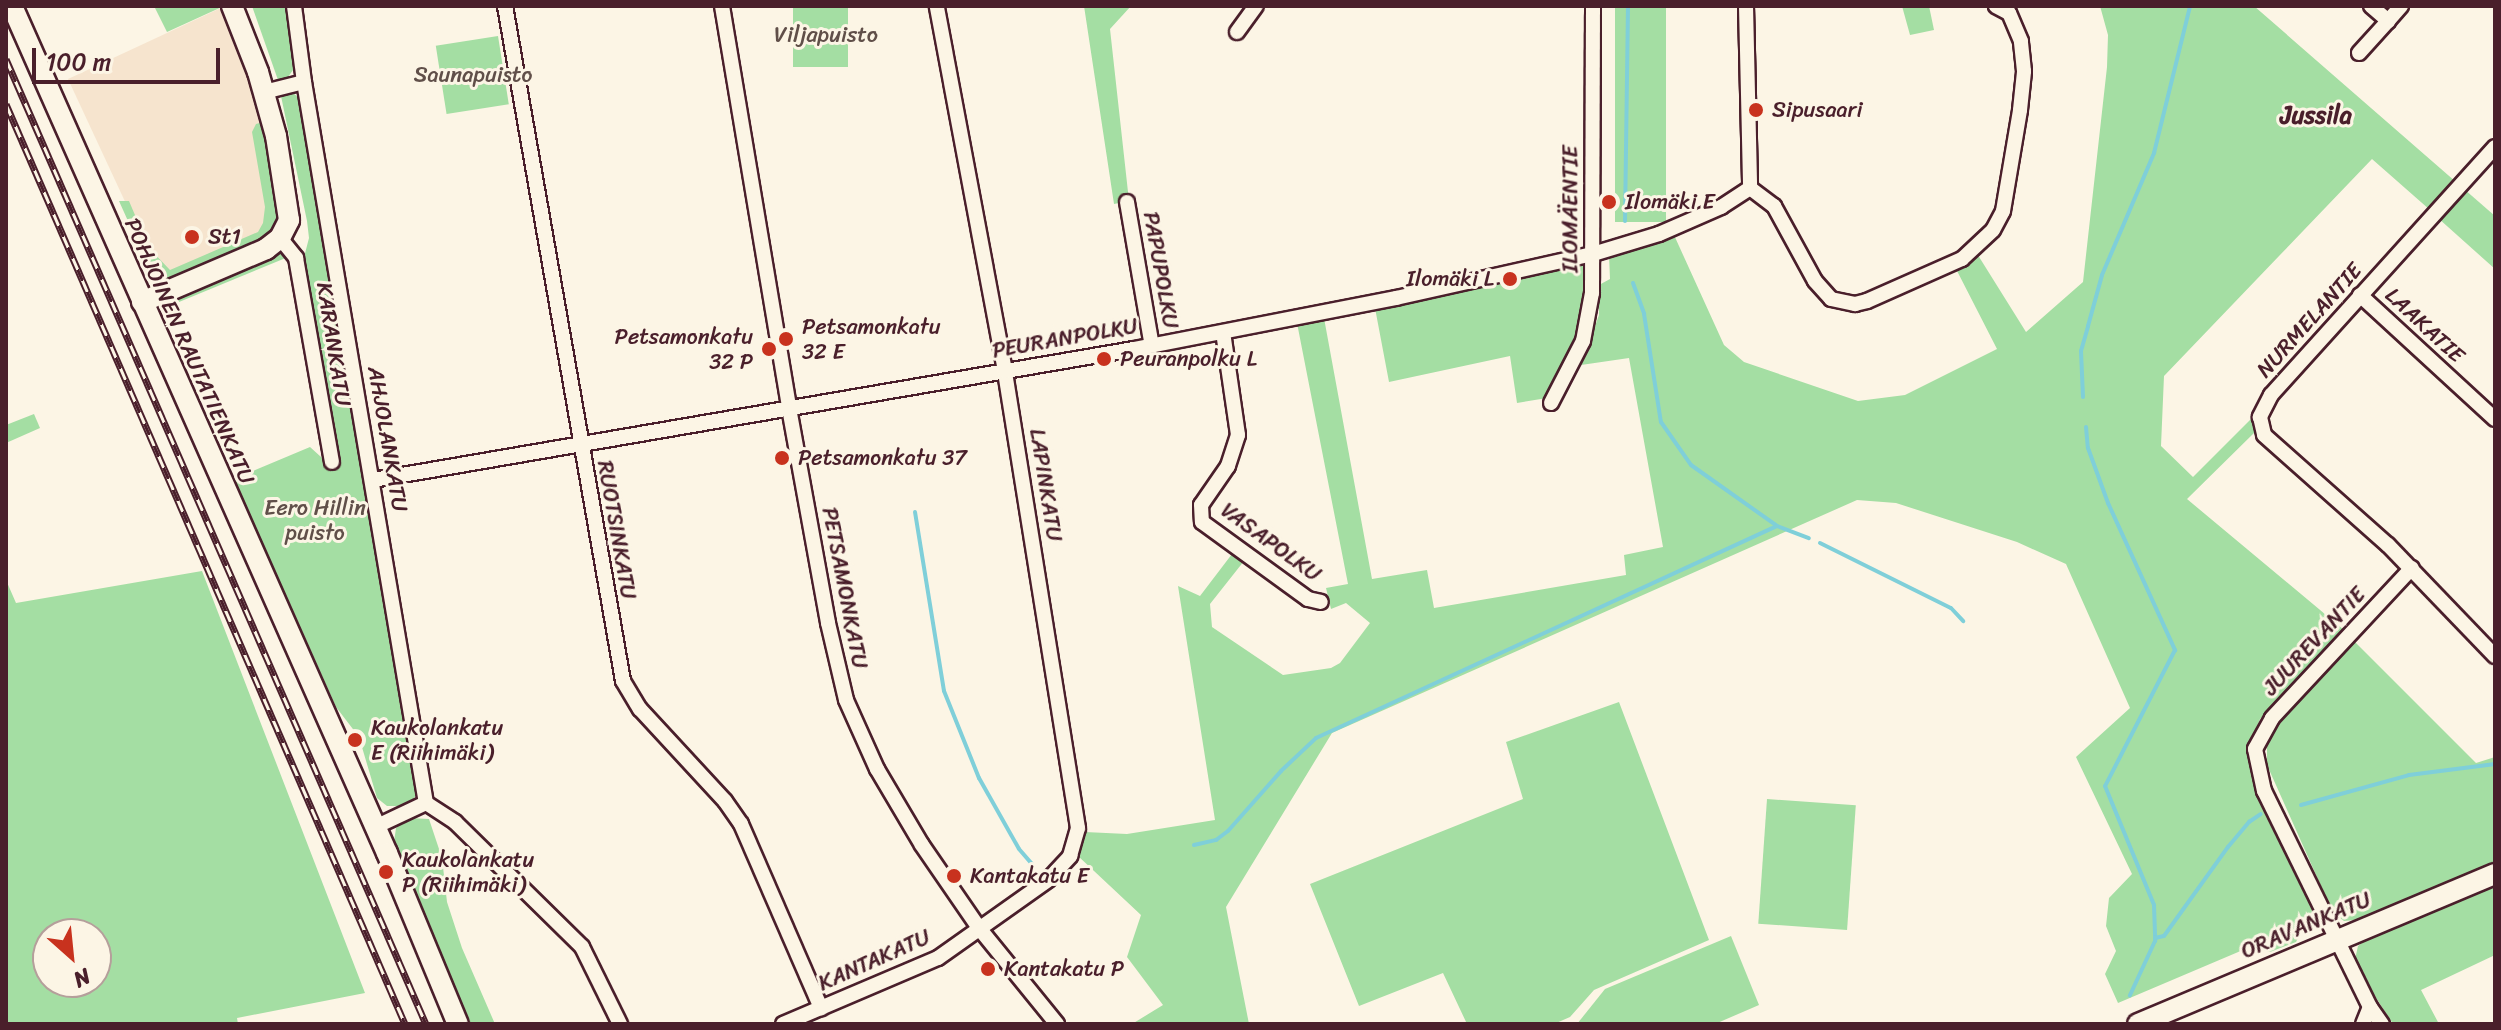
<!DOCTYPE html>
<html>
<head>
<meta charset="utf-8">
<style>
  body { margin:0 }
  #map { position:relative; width:2501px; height:1030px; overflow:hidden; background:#fcf5e5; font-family:Sriracha,sans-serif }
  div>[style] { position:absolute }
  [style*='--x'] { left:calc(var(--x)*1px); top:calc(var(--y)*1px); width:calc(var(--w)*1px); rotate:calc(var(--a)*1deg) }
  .built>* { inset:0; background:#f6e4ce }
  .green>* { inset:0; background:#a4dea3; transform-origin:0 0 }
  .stream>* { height:4px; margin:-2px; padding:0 2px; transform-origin:2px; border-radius:2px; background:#7fcfd9 }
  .roads { filter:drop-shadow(2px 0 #4a1f2b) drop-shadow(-2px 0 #4a1f2b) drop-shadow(0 2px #4a1f2b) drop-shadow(0 -2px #4a1f2b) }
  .street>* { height:14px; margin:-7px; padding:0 7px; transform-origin:7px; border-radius:7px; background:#fcf5e5 }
  .secondary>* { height:20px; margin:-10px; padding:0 10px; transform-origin:10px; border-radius:10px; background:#fcf5e5 }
  .rail>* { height:7px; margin-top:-3.5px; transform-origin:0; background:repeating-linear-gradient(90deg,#fcf5e5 0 12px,#4a1f2b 0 24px); box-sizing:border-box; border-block:2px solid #4a1f2b }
  .dots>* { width:22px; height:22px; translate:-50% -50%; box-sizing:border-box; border:4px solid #fcf5e5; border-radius:50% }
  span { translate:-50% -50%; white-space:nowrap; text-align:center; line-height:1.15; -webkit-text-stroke:6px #fcf5e5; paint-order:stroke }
  .park-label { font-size:22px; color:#604f49 }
  .poi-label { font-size:22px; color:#4a1f2b }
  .left { translate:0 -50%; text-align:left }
  .right { translate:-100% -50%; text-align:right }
  .street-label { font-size:22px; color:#4a1f2b }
  .neighbourhood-label { font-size:24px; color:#4a1f2b; font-weight:700 }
  .frame { position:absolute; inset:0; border:8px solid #4a1f2b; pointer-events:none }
  .north { position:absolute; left:32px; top:918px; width:80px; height:80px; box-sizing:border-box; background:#fcf5e5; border:2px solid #b59f9b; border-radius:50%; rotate:153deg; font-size:22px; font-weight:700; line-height:32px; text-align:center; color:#4a1f2b }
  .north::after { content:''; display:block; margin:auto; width:28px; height:36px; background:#c8321e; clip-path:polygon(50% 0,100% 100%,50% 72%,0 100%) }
  .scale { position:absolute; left:32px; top:48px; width:188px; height:36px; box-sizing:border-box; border:4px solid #4a1f2b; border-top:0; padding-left:10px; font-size:24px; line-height:28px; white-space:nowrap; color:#4a1f2b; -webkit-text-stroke:6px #fcf5e5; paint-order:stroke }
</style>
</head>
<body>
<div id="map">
  <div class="built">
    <i style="clip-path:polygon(225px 6px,269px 132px,270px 238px,162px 281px,68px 79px)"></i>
  </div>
  <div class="green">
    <i style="clip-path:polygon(154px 6px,224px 6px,167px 32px)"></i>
    <i style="clip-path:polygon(252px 6px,286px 6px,294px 57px,293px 70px,288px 77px,278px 80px)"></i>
    <i style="left:793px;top:6px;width:55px;height:61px"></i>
    <i style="clip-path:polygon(1084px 6px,1131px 6px,1110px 29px,1129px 201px,1114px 204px)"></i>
    <i style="left:1615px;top:6px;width:51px;height:216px"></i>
    <i style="clip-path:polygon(1902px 6px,1929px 6px,1934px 30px,1910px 35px)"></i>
    <i style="clip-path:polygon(2100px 6px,2254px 6px,2456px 182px,2430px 210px,2372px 159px,2164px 376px,2161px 446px,2193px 477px,2255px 415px,2255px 432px,2187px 499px,2344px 630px,2260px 719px,2249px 748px,2257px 792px,2314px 909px,2296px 942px,2270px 952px,2250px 947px,2118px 1003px,2105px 974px,2116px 951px,2106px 926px,2109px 898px,2132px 874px,2076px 757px,2130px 708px,2066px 564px,2017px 542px,1896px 503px,1857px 500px,1332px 733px,1226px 907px,1249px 1024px,1132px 1024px,1163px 1005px,1127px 957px,1141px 915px,1078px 856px,1085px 832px,1127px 834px,1215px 820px,1178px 586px,1200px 596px,1232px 554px,1244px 561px,1210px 604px,1212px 627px,1283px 675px,1331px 668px,1340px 663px,1370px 623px,1346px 603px,1331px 609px,1326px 588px,1348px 584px,1297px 323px,1324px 318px,1372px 579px,1427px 570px,1434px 608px,1626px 575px,1624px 555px,1663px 547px,1629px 358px,1581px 365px,1599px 315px,1599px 285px,1610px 279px,1609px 255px,1674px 235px,1724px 345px,1744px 362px,1858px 401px,1905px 395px,1997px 349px,1954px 265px,1976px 252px,2026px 332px,2083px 282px,2107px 67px,2108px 35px)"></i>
    <i style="left:498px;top:36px;width:69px;height:63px;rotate:81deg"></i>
    <i style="clip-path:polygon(291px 91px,301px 100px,418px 793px,413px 799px,398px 806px,387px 806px,377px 798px,359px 737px,336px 707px,234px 479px,310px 447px,331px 466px,302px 265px,309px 238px,307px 221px,281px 96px)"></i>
    <i style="clip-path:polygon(263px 122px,281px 218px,268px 239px,170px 279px,160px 278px,141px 250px,119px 201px,129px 201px,149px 248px,170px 270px,258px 232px,263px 223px,265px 207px,252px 132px,256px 124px)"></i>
    <i style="clip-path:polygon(2464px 189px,2495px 216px,2495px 269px,2438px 218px)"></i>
    <i style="clip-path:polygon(280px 248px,293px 255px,179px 302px,178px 298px,195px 288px)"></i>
    <i style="clip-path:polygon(1583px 261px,1583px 318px,1547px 398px,1517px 403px,1510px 356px,1389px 382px,1375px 308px)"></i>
    <i style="clip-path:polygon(34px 414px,40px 428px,6px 443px,6px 425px)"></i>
    <i style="clip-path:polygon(evenodd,202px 571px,365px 993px,237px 1018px,238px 1024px,6px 1024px,6px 580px,16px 603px,202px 571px,48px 934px,96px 934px,96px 982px,48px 982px,48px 934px)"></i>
    <i style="clip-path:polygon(2351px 638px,2476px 763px,2495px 757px,2495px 864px,2355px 920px,2344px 921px,2333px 913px,2267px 765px,2267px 738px)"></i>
    <i style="clip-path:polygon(1619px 702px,1709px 940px,1594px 990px,1570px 1017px,1554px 1024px,1467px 1024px,1443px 973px,1359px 1006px,1310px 884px,1523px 799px,1506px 742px)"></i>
    <i style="left:1767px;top:799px;width:89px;height:125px;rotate:4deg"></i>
    <i style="clip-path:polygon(409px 818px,429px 819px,442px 858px,447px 902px,462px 948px,495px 1024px,468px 1024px,431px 937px,394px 842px,396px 828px)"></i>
    <i style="clip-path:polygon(2495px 883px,2495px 955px,2421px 990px,2439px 1024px,2393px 1024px,2354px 964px,2358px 946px,2378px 930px)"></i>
    <i style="clip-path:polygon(1731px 936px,1759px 1005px,1715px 1024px,1577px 1024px,1605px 989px)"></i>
  </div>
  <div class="stream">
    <i style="--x:1625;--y:221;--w:215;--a:-89.2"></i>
    <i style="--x:1633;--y:283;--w:33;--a:70"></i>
    <i style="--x:1644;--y:314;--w:109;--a:81.1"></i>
    <i style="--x:1661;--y:422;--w:52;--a:55.1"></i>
    <i style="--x:1691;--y:465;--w:105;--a:35.3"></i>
    <i style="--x:1777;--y:526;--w:34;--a:21"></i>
    <i style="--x:2083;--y:397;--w:46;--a:-92.5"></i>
    <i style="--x:2081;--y:351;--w:26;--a:-74"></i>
    <i style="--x:2088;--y:326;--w:53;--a:-74.6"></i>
    <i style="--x:2102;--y:275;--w:133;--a:-66.9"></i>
    <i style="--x:2154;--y:153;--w:151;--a:-76.2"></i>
    <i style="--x:2086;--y:427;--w:21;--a:85"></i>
    <i style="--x:2088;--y:448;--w:59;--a:70"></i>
    <i style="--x:2108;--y:503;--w:162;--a:65.5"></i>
    <i style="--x:2175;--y:650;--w:153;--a:117.2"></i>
    <i style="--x:2105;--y:786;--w:129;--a:67.6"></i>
    <i style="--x:2154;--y:905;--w:36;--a:88"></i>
    <i style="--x:2155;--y:941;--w:60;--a:114.8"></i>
    <i style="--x:915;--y:512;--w:181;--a:80.8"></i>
    <i style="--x:944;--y:691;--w:94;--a:68.1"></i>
    <i style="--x:979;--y:778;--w:81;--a:60.6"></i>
    <i style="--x:1019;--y:849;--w:20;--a:49"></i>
    <i style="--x:1820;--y:543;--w:146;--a:26.4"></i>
    <i style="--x:1951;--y:608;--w:18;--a:47"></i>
    <i style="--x:2301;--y:805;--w:112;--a:-15.5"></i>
    <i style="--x:2409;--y:775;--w:87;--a:-7.3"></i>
    <i style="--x:1194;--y:845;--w:23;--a:-13"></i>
    <i style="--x:1216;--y:840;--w:15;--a:-37"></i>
    <i style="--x:1228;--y:831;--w:80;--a:-48.5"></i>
    <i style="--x:1281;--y:771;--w:48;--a:-43.3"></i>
    <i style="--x:1316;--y:738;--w:507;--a:-24.7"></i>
    <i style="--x:2155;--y:938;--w:9;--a:-13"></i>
    <i style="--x:2164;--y:936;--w:110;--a:-54.3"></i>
    <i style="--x:2228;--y:847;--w:33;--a:-50"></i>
    <i style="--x:2249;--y:822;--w:14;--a:-34"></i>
  </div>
  <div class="roads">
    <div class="street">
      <i style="--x:294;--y:6;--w:77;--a:82.5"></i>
      <i style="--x:304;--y:82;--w:731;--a:80.4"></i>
      <i style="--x:505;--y:6;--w:685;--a:80.08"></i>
      <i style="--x:623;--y:681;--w:33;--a:59"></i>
      <i style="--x:640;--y:709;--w:125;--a:47.3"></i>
      <i style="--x:725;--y:801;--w:28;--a:55"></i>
      <i style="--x:741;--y:824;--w:201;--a:66.5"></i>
      <i style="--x:722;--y:6;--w:408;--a:80.5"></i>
      <i style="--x:789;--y:408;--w:219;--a:79.7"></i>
      <i style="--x:828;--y:623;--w:79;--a:76.8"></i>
      <i style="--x:846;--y:700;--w:76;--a:65.8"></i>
      <i style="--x:877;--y:769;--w:88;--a:59.4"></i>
      <i style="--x:922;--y:845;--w:101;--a:55.5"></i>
      <i style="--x:979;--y:928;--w:124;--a:50.9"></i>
      <i style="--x:1746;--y:6;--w:182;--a:88.7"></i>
      <i style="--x:2371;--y:6;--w:23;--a:41"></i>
      <i style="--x:2388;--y:21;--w:20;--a:-49"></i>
      <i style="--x:1237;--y:32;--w:32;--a:-54"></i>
      <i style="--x:2359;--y:53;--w:43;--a:-47.8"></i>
      <i style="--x:264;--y:92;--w:41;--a:-14"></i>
      <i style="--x:2495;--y:147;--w:334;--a:132.1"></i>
      <i style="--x:2271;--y:395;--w:25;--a:117"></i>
      <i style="--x:2260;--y:417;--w:18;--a:77"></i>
      <i style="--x:2264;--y:435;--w:166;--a:41.6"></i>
      <i style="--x:2388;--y:545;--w:154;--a:46.1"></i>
      <i style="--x:1750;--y:188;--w:30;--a:37"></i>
      <i style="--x:1774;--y:206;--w:85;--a:61.3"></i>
      <i style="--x:1815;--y:281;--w:24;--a:48"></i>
      <i style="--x:1831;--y:299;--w:25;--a:12"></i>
      <i style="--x:1855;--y:304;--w:12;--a:-14"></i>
      <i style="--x:1867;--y:301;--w:104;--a:-23.9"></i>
      <i style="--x:1962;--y:259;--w:42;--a:-43.1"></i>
      <i style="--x:1993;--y:230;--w:21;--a:-62"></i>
      <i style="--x:2003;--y:211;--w:102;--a:-80.4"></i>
      <i style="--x:2020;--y:110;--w:39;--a:-84"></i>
      <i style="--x:2024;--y:71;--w:30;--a:-96"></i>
      <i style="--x:2021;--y:41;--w:30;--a:-113"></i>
      <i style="--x:2009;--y:13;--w:15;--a:-152"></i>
      <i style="--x:1127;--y:202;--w:146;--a:80.2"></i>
      <i style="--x:280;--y:238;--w:26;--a:51"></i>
      <i style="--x:296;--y:258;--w:207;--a:80"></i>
      <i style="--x:2360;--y:295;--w:183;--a:42.6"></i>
      <i style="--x:1223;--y:332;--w:104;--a:81.7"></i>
      <i style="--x:1238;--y:435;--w:33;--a:108"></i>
      <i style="--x:1228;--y:466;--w:47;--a:124.7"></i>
      <i style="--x:1201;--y:505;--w:17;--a:87"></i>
      <i style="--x:1202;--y:522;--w:131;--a:36"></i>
      <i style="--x:1308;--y:599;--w:13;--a:13"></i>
      <i style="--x:1551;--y:403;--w:70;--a:-62.7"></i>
      <i style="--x:1583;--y:341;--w:49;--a:-79.4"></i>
      <i style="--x:1592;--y:293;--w:287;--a:-89.8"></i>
      <i style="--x:373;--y:480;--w:772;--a:-9.77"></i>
      <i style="--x:1134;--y:349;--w:267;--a:-11"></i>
      <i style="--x:1396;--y:298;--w:202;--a:-12.6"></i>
      <i style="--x:1593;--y:254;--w:69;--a:-16.9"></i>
      <i style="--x:1659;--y:234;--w:68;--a:-23.5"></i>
      <i style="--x:1721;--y:207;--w:35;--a:-33"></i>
      <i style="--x:375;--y:827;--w:56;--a:-25.2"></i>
      <i style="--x:426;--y:803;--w:35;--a:33"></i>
      <i style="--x:455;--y:822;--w:178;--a:44.5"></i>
      <i style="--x:582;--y:947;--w:86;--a:63.7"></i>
      <i style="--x:2370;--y:1007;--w:21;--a:55"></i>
      <i style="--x:783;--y:1024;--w:168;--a:-23.1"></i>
      <i style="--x:938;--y:958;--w:135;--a:-35.3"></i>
      <i style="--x:1048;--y:880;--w:33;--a:-47"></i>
      <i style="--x:1070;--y:856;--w:29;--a:-74"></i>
      <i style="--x:1078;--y:828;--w:463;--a:-99.1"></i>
      <i style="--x:1005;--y:371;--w:371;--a:-100.6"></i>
      <i style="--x:2363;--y:1024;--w:18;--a:-68"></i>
      <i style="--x:2370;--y:1007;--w:241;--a:-116.1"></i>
      <i style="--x:2264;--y:791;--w:43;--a:-102.1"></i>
      <i style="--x:2255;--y:749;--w:35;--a:-61"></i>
      <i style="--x:2272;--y:718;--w:205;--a:-47"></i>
    </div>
    <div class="secondary">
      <i style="--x:12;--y:6;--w:926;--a:66.12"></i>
      <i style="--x:387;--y:853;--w:185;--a:67.5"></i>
      <i style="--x:142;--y:302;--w:135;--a:-23.1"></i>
      <i style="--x:266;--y:249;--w:18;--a:-38"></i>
      <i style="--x:280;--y:238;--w:20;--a:-63"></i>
      <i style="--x:289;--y:220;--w:85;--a:-98.8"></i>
      <i style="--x:276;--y:136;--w:66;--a:-105.7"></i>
      <i style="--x:258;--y:72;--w:71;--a:-111.5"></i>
      <i style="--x:2138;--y:1024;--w:387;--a:-22.8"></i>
    </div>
  </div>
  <div class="rail">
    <i style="--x:6;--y:59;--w:1052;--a:66.48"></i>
    <i style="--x:6;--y:104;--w:1003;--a:66.55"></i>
  </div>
  <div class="dots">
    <i style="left:1756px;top:110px;background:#c8321e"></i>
    <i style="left:1609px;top:202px;background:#c8321e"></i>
    <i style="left:192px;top:237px;background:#c8321e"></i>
    <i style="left:1510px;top:279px;background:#c8321e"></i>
    <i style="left:786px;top:339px;background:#c8321e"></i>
    <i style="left:769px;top:349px;background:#c8321e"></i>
    <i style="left:1104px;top:359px;background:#c8321e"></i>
    <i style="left:782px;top:458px;background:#c8321e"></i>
    <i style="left:355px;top:740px;background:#c8321e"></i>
    <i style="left:386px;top:872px;background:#c8321e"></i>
    <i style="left:954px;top:876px;background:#c8321e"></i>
    <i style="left:988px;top:969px;background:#c8321e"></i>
  </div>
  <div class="park-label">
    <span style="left:826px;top:35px">Viljapuisto</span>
    <span style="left:473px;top:75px">Saunapuisto</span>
    <span style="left:315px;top:520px">Eero Hillin<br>puisto</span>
  </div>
  <div class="poi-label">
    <span class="left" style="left:1772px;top:110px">Sipusaari</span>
    <span class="left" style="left:1625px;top:202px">Ilomäki E</span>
    <span class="left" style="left:208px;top:237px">St1</span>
    <span class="right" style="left:1494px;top:279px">Ilomäki L</span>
    <span class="left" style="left:802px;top:339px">Petsamonkatu<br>32 E</span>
    <span class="right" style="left:753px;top:349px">Petsamonkatu<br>32 P</span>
    <span class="left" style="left:1120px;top:359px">Peuranpolku L</span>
    <span class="left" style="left:798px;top:458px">Petsamonkatu 37</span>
    <span class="left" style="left:371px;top:740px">Kaukolankatu<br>E (Riihimäki)</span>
    <span class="left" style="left:402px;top:872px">Kaukolankatu<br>P (Riihimäki)</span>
    <span class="left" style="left:970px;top:876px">Kantakatu E</span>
    <span class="left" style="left:1004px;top:969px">Kantakatu P</span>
  </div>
  <div class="street-label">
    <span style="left:1570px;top:209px;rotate:-90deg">ILOMÄENTIE</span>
    <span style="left:1161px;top:270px;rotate:80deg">PAPUPOLKU</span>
    <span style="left:2309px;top:320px;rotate:-48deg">NURMELANTIE</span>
    <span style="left:2425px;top:325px;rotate:43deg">LAAKATIE</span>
    <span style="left:1065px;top:338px;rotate:-10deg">PEURANPOLKU</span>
    <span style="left:334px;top:344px;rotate:81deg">KARANKATU</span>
    <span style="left:190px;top:351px;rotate:66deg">POHJOINEN RAUTATIENKATU</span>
    <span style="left:388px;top:439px;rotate:80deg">AHJOLANKATU</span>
    <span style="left:1046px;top:485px;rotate:81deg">LAPINKATU</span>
    <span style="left:617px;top:530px;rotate:80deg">RUOTSINKATU</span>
    <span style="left:1271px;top:542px;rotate:36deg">VASAPOLKU</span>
    <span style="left:845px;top:588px;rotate:79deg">PETSAMONKATU</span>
    <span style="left:2314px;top:641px;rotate:-47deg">JUUREVANTIE</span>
    <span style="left:2306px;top:925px;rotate:-23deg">ORAVANKATU</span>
    <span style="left:874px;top:960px;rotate:-24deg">KANTAKATU</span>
  </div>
  <div class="neighbourhood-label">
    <span style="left:2316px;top:116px">Jussila</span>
  </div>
  <div class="frame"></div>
  <div class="north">N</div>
  <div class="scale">100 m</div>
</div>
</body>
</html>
